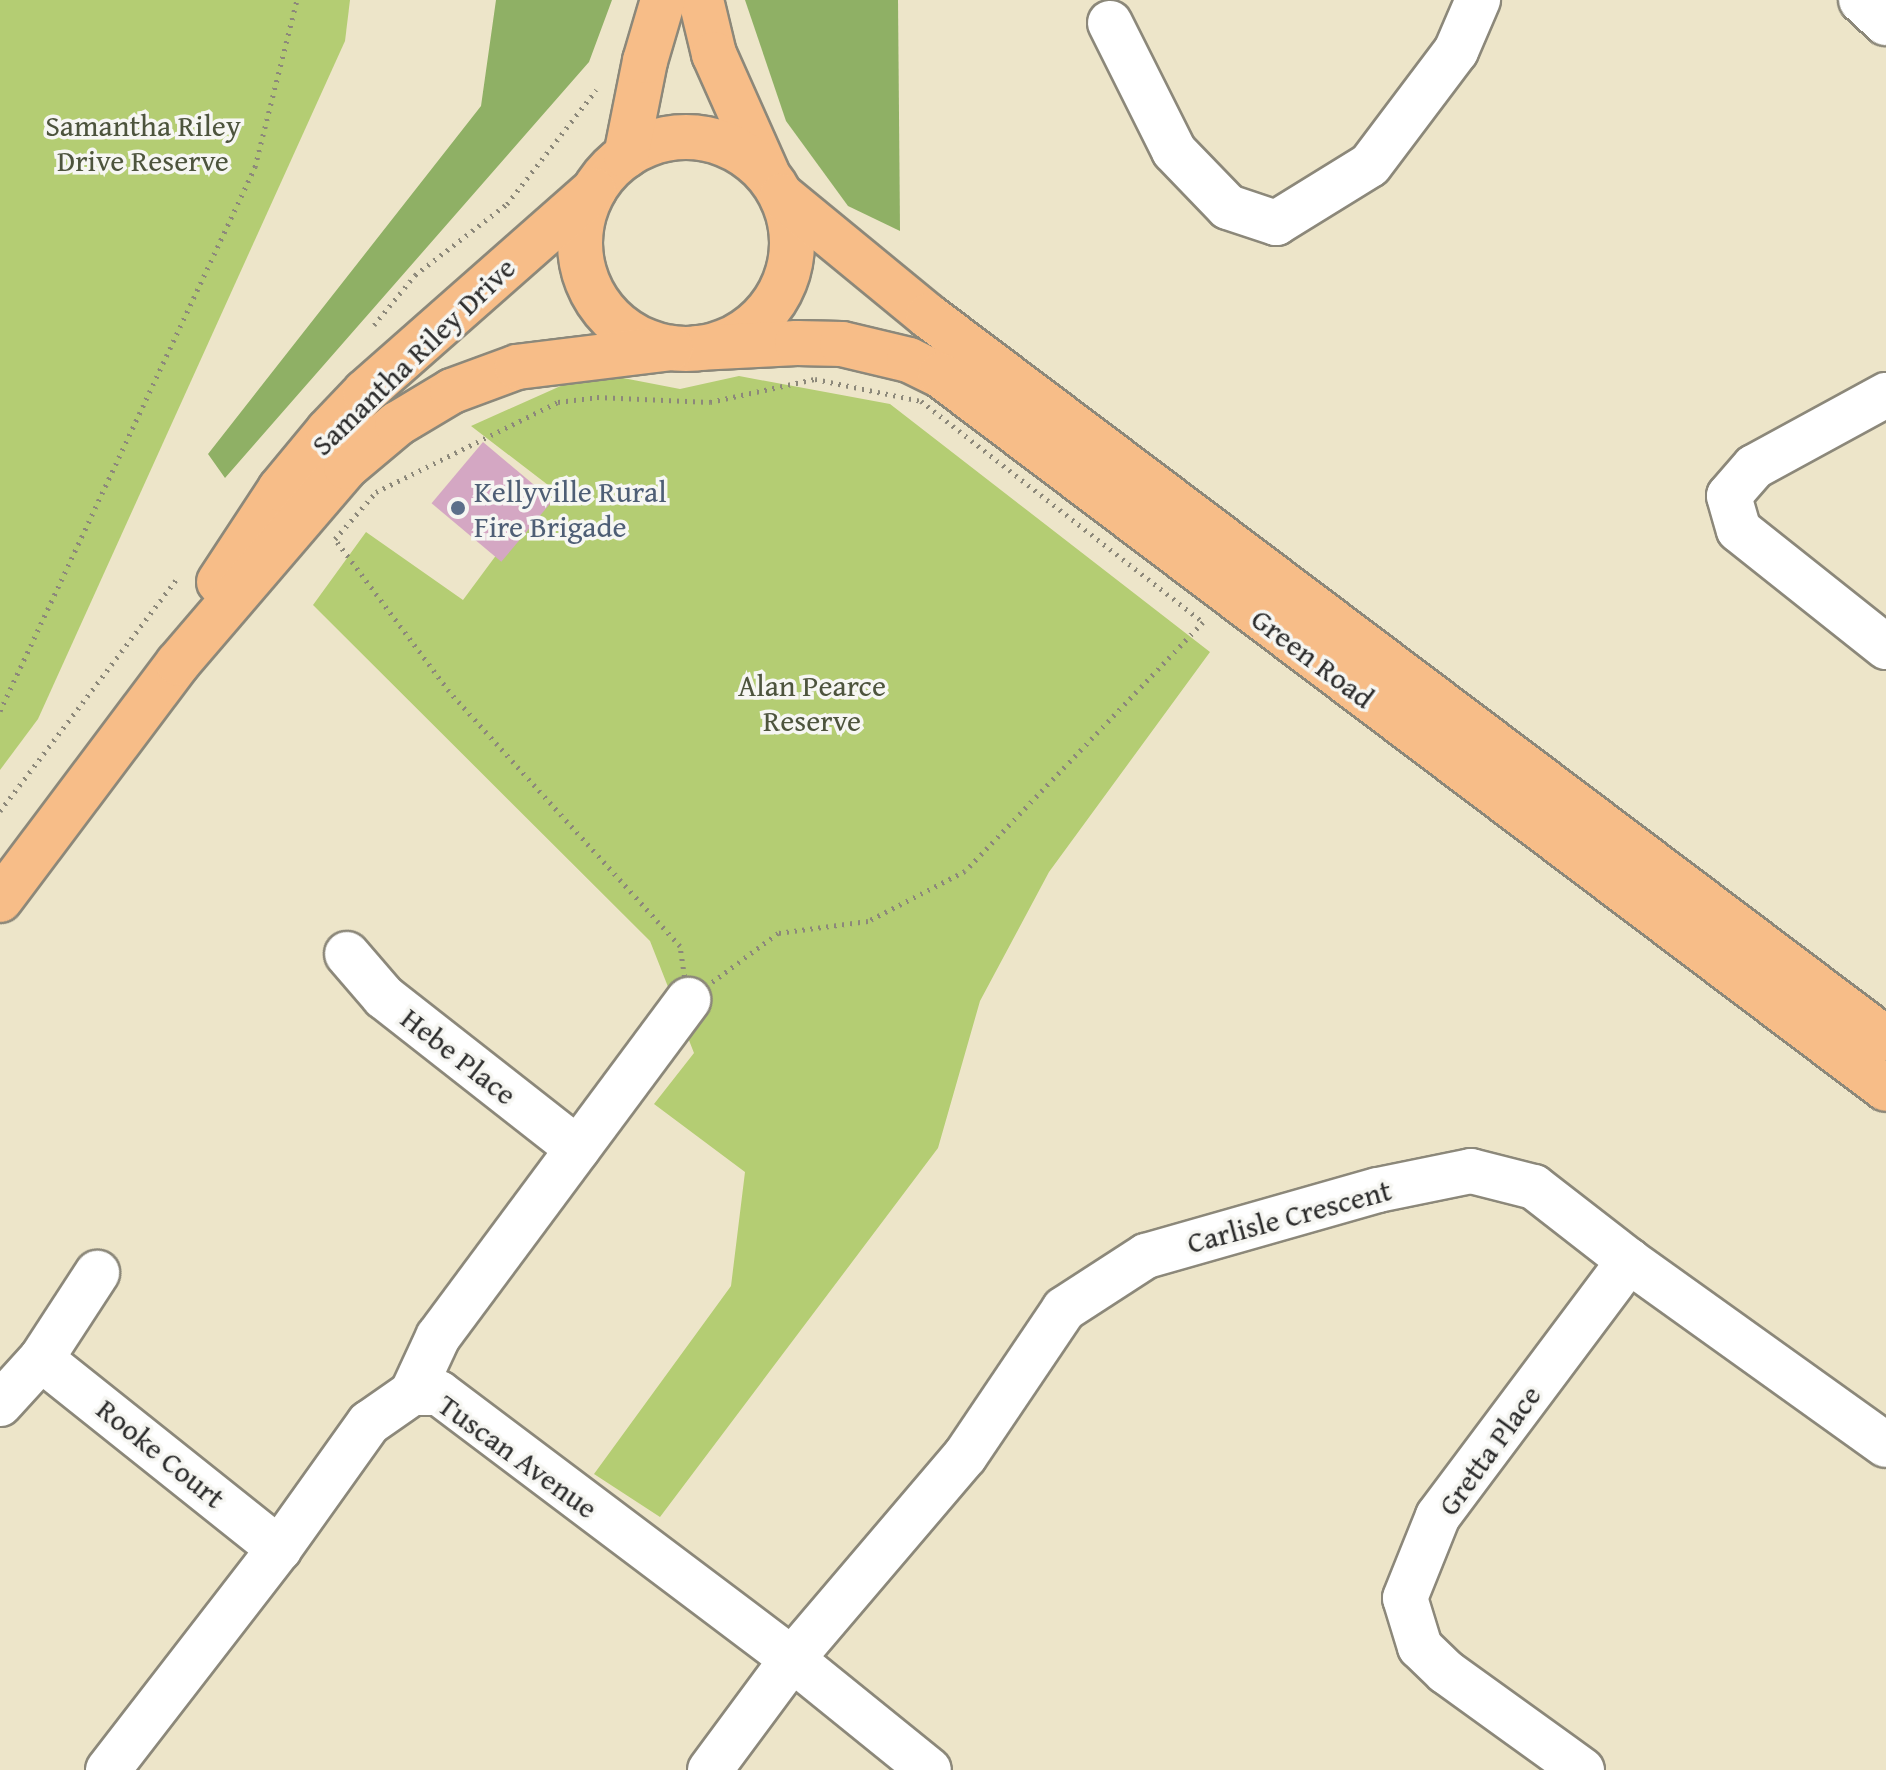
<!DOCTYPE html>
<html>
<head>
<meta charset="utf-8">
<style>
  body { margin:0 }
  #map { position:relative; width:1886px; height:1770px; overflow:hidden; background:#ede5c9; font-family:"Gentium Book Plus",serif }
  div>[style] { position:absolute }
  [style*='--x'] { left:calc(var(--x)*1px); top:calc(var(--y)*1px); width:calc(var(--w)*1px); rotate:calc(var(--a)*1deg) }
  .green>* { inset:0; background:#b4cd73 }
  .forest>* { inset:0; background:#8fb065 }
  .building>* { inset:0; background:#d4a7c3; transform-origin:0 0 }
  .path>* { height:5px; margin-top:-2.5px; transform-origin:0; background:repeating-linear-gradient(90deg,#8c887a 0 2px,transparent 0 8px) }
  .roads { filter:drop-shadow(2px 0 #8c887a) drop-shadow(-2px 0 #8c887a) drop-shadow(0 2px #8c887a) drop-shadow(0 -2px #8c887a) }
  .minor>* { height:44px; margin:-22px; padding:0 22px; transform-origin:22px; border-radius:22px; background:#fff }
  .major>* { height:44px; margin:-22px; padding:0 22px; transform-origin:22px; border-radius:22px; background:#f7bd88 }
  .major>.ring { margin:-22px; padding:0; box-sizing:content-box; background:none; border:44px solid #f7bd88; border-radius:50% }
  .dots>* { width:22px; height:22px; translate:-50% -50%; box-sizing:border-box; border:4px solid #f6f6f2; border-radius:50% }
  span { translate:-50% -50%; white-space:nowrap; text-align:center; line-height:1.15; -webkit-text-stroke:7px #f6f6f2; paint-order:stroke }
  .park-label { font-size:30px; color:#4d543d }
  .street-label { font-size:30px; color:#2b2b2b }
  .service-label { font-size:30px; color:#4e5e75 }
  .left { translate:0 -50%; text-align:left }
</style>
</head>
<body>
<div id="map">
  <div class="green">
    <i style="clip-path:polygon(0 0,350px 0,345px 41px,38px 719px,0 770px)"></i>
    <i style="clip-path:polygon(592px 372px,680px 389px,739px 376px,890px 404px,1210px 652px,1049px 872px,980px 1001px,938px 1148px,660px 1517px,594px 1474px,731px 1286px,745px 1172px,654px 1104px,694px 1053px,650px 941px,313px 605px,366px 532px,463px 600px,548px 485px,471px 426px)"></i>
  </div>
  <div class="forest">
    <i style="clip-path:polygon(496px 0,612px 0,589px 62px,225px 478px,208px 454px,481px 106px)"></i>
    <i style="clip-path:polygon(745px 0,898px 0,900px 231px,848px 206px,786px 121px)"></i>
  </div>
  <div class="building">
    <i style="left:483px;top:442px;width:91px;height:80px;rotate:40deg"></i>
  </div>
  <div class="path">
    <i style="--x:374;--y:325;--w:65;--a:-50.6"></i>
    <i style="--x:415;--y:275;--w:116;--a:-37.7"></i>
    <i style="--x:507;--y:204;--w:145;--a:-52"></i>
    <i style="--x:815;--y:379;--w:108;--a:11.7"></i>
    <i style="--x:921;--y:401;--w:358;--a:38.1"></i>
    <i style="--x:1203;--y:622;--w:344;--a:133.7"></i>
    <i style="--x:965;--y:871;--w:109;--a:152.7"></i>
    <i style="--x:868;--y:921;--w:91;--a:172.4"></i>
    <i style="--x:778;--y:933;--w:112;--a:143.3"></i>
    <i style="--x:688;--y:1000;--w:55;--a:-98.4"></i>
    <i style="--x:680;--y:946;--w:344;--a:-132.2"></i>
    <i style="--x:449;--y:691;--w:190;--a:-126.9"></i>
    <i style="--x:335;--y:539;--w:62;--a:-48.9"></i>
    <i style="--x:376;--y:492;--w:203;--a:-26.3"></i>
    <i style="--x:558;--y:402;--w:39;--a:-7"></i>
    <i style="--x:597;--y:397;--w:113;--a:2.5"></i>
    <i style="--x:710;--y:402;--w:107;--a:-12.4"></i>
    <i style="--x:0;--y:711;--w:601;--a:-64.89"></i>
    <i style="--x:255;--y:167;--w:172;--a:-75.9"></i>
    <i style="--x:0;--y:811;--w:295;--a:-52.7"></i>
  </div>
  <div class="roads">
    <div class="minor">
      <i style="--x:1861;--y:0;--w:34;--a:43"></i>
      <i style="--x:1110;--y:23;--w:143;--a:63.4"></i>
      <i style="--x:1174;--y:151;--w:78;--a:46"></i>
      <i style="--x:1228;--y:207;--w:51;--a:18.4"></i>
      <i style="--x:1276;--y:223;--w:110;--a:-31.7"></i>
      <i style="--x:1370;--y:165;--w:143;--a:-53"></i>
      <i style="--x:1456;--y:51;--w:56;--a:-66.7"></i>
      <i style="--x:1886;--y:395;--w:150;--a:151.4"></i>
      <i style="--x:1754;--y:467;--w:38;--a:131"></i>
      <i style="--x:1729;--y:496;--w:35;--a:74"></i>
      <i style="--x:1739;--y:530;--w:188;--a:38.5"></i>
      <i style="--x:347;--y:954;--w:57;--a:49.3"></i>
      <i style="--x:384;--y:997;--w:246;--a:38.1"></i>
      <i style="--x:41;--y:1359;--w:305;--a:38.6"></i>
      <i style="--x:412;--y:1393;--w:62;--a:-65.1"></i>
      <i style="--x:438;--y:1337;--w:420;--a:-53.4"></i>
      <i style="--x:0;--y:1404;--w:61;--a:-47.7"></i>
      <i style="--x:41;--y:1359;--w:103;--a:-56.9"></i>
      <i style="--x:108;--y:1770;--w:279;--a:-52.3"></i>
      <i style="--x:279;--y:1549;--w:155;--a:-54.5"></i>
      <i style="--x:369;--y:1423;--w:52;--a:-34.9"></i>
      <i style="--x:412;--y:1393;--w:27;--a:0"></i>
      <i style="--x:439;--y:1393;--w:442;--a:37"></i>
      <i style="--x:792;--y:1659;--w:176;--a:39"></i>
      <i style="--x:710;--y:1770;--w:138;--a:-53.5"></i>
      <i style="--x:792;--y:1659;--w:267;--a:-49.6"></i>
      <i style="--x:965;--y:1456;--w:177;--a:-56"></i>
      <i style="--x:1064;--y:1309;--w:98;--a:-32.9"></i>
      <i style="--x:1146;--y:1256;--w:241;--a:-15.9"></i>
      <i style="--x:1378;--y:1190;--w:95;--a:-11.5"></i>
      <i style="--x:1471;--y:1171;--w:65;--a:14.3"></i>
      <i style="--x:1534;--y:1187;--w:120;--a:37.9"></i>
      <i style="--x:1629;--y:1261;--w:316;--a:35.6"></i>
      <i style="--x:1582;--y:1770;--w:168;--a:-144.2"></i>
      <i style="--x:1446;--y:1672;--w:36;--a:-136"></i>
      <i style="--x:1420;--y:1647;--w:51;--a:-107"></i>
      <i style="--x:1405;--y:1598;--w:88;--a:-68.1"></i>
      <i style="--x:1438;--y:1516;--w:319;--a:-53.2"></i>
    </div>
    <div class="major">
      <i style="--x:701;--y:0;--w:56;--a:76.5"></i>
      <i style="--x:714;--y:54;--w:130;--a:66"></i>
      <i class="ring" style="left:580px;top:137px;width:168px;height:168px"></i>
      <i style="--x:626;--y:156;--w:97;--a:-78.7"></i>
      <i style="--x:645;--y:61;--w:64;--a:-73.6"></i>
      <i style="--x:782;--y:196;--w:189;--a:39.4"></i>
      <i style="--x:928;--y:316;--w:1200;--a:37.04"></i>
      <i style="--x:697;--y:348;--w:100;--a:-2.9"></i>
      <i style="--x:797;--y:343;--w:45;--a:1.3"></i>
      <i style="--x:842;--y:344;--w:69;--a:13.4"></i>
      <i style="--x:909;--y:360;--w:34;--a:26"></i>
      <i style="--x:940;--y:375;--w:1185;--a:37.04"></i>
      <i style="--x:219;--y:582;--w:111;--a:-56.7"></i>
      <i style="--x:280;--y:489;--w:75;--a:-50.4"></i>
      <i style="--x:328;--y:431;--w:54;--a:-46.5"></i>
      <i style="--x:365;--y:392;--w:305;--a:-41.4"></i>
      <i style="--x:0;--y:900;--w:296;--a:-53.1"></i>
      <i style="--x:178;--y:663;--w:258;--a:-49.4"></i>
      <i style="--x:346;--y:467;--w:67;--a:-40.1"></i>
      <i style="--x:397;--y:424;--w:64;--a:-31"></i>
      <i style="--x:452;--y:391;--w:69;--a:-20.3"></i>
      <i style="--x:517;--y:367;--w:155;--a:-7"></i>
    </div>
  </div>
  <div class="dots">
    <i style="left:458px;top:508px;background:#5c6f8a"></i>
  </div>
  <div class="park-label">
    <span style="left:143px;top:142px">Samantha Riley<br>Drive Reserve</span>
    <span style="left:812px;top:702px">Alan Pearce<br>Reserve</span>
  </div>
  <div class="street-label">
    <span style="left:413px;top:356px;rotate:-44deg">Samantha Riley Drive</span>
    <span style="left:1313px;top:658px;rotate:37deg">Green Road</span>
    <span style="left:459px;top:1056px;rotate:38deg">Hebe Place</span>
    <span style="left:1289px;top:1216px;rotate:-15deg">Carlisle Crescent</span>
    <span style="left:1489px;top:1450px;rotate:-54deg">Gretta Place</span>
    <span style="left:161px;top:1453px;rotate:39deg">Rooke Court</span>
    <span style="left:518px;top:1456px;rotate:36deg">Tuscan Avenue</span>
  </div>
  <div class="service-label">
    <span class="left" style="left:474px;top:508px">Kellyville Rural<br>Fire Brigade</span>
  </div>
</div>
</body>
</html>
